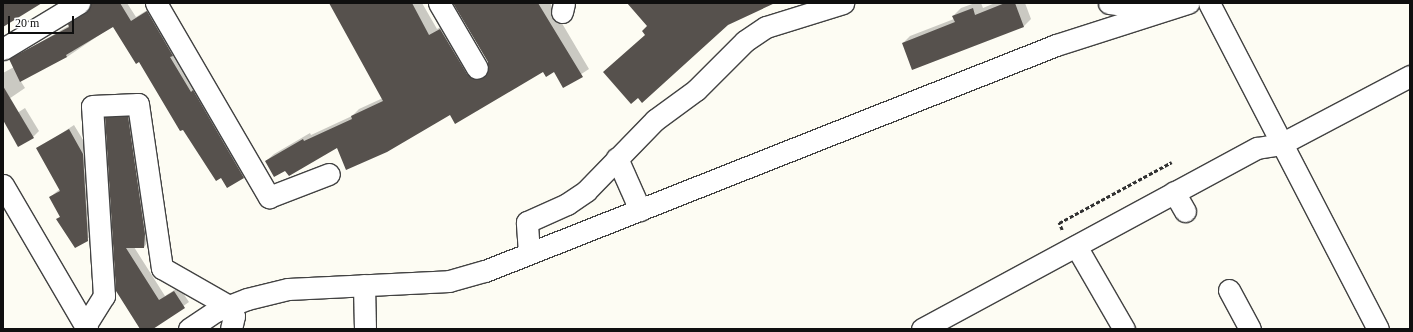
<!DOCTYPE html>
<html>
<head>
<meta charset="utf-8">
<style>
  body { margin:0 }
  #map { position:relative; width:1413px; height:332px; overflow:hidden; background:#fdfcf3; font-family:"Times New Roman",serif }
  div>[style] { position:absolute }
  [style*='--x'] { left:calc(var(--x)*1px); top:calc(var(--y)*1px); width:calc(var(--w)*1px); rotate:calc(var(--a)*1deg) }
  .shadow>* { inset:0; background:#0003 }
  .building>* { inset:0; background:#56514d }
  .path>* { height:2.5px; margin-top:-1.25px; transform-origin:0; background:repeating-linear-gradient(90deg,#313131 0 4px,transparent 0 6px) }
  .roads { filter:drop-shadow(1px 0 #424242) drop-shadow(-1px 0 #424242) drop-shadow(0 1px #424242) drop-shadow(0 -1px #424242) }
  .minor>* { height:21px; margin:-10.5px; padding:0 10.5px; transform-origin:10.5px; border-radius:10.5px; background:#fff }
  span { translate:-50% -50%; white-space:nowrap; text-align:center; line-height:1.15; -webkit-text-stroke:4px #fff; paint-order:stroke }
  .frame { position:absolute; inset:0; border:4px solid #0f0f0f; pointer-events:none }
  .scale { position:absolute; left:8px; top:16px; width:66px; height:18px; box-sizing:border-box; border:2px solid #0f0f0f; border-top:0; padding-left:5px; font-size:12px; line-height:14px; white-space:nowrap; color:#0f0f0f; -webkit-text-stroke:3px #fff; paint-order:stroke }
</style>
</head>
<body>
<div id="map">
  <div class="shadow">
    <i style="clip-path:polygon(100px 3px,127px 3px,136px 17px,152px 7px,249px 172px,244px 178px,140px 61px,114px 25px,67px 57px,20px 80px,25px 88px,3px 103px,3px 73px,14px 67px,10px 60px,70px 25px,74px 19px)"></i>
    <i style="clip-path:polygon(330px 3px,422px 3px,437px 29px,448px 23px,484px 73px,488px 71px,489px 62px,453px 3px,550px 3px,589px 69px,563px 86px,554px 71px,544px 71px,450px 114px,337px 147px,286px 170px,266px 161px,274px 154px,310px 133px,311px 135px,352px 116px,359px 109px,383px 98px)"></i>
    <i style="clip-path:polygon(975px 3px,981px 3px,983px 8px,995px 3px,1025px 3px,1031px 19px,1024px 26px,913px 69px,903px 43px,910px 36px,954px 19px,953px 16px,961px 8px)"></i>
    <i style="clip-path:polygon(25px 108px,39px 131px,33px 137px,11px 117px)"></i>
    <i style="clip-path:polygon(133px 112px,149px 241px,144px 247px,134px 247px,165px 296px,179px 287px,189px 302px,151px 329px,142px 329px,117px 290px,106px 118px,111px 113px)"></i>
    <i style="clip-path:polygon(74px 125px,88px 148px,94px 234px,75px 247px,57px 219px,61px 216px,50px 197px,60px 189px,38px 149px)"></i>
  </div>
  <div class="building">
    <i style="clip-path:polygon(3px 3px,42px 3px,3px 27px)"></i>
    <i style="clip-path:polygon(91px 3px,120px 3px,131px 21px,147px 11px,173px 56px,170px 57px,191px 92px,193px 90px,244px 178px,227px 188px,221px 178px,216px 181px,183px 130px,180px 131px,139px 62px,136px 64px,113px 27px,66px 55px,67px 57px,20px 82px,9px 59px,69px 27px,68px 24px,86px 13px)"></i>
    <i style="clip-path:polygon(329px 3px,412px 3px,429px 35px,440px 29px,467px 74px,477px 80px,487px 74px,488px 62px,453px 3px,538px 3px,583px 77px,563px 88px,554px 72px,546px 77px,543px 72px,455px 124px,450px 115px,387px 152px,346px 170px,337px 148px,289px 176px,285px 171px,274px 177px,265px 161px,303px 139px,304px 141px,352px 119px,351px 116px,383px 101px)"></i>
    <i style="clip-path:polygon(627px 3px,775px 3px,728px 25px,642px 103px,638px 98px,631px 104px,603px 72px,645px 35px,642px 31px,647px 26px)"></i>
    <i style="clip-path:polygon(1005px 3px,1015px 3px,1024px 27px,912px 70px,902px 43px,955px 22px,952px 16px,973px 8px,975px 15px)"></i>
    <i style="clip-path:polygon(3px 86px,34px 138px,18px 147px,3px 120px)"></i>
    <i style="clip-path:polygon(128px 116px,145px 234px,144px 248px,126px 248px,159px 300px,174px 291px,185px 308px,153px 329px,140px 329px,116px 291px,105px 117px)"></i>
    <i style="clip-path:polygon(69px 129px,83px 154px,88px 241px,75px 248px,56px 219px,60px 217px,49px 197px,60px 191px,36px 148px)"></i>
  </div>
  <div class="path">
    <i style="--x:1062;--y:230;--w:8;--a:-113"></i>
    <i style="--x:1059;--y:223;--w:128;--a:-28.4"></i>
  </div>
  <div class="roads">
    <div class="minor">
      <i style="--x:156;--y:3;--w:225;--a:59.8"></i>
      <i style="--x:269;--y:197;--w:64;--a:-21"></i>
      <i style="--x:439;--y:3;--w:75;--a:59.7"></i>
      <i style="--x:1109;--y:3;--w:51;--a:7.8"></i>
      <i style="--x:1209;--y:3;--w:367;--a:62.6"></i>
      <i style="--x:562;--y:12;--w:9;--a:-77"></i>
      <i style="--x:3;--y:49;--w:89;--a:-31.2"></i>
      <i style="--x:617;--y:158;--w:57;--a:66.1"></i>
      <i style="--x:3;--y:185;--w:167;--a:59.7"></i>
      <i style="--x:1174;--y:192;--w:22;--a:60"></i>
      <i style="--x:1076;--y:246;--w:96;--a:60"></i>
      <i style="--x:529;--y:253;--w:31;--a:-94"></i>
      <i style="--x:527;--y:222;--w:44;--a:-24.2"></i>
      <i style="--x:567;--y:204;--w:23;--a:-34"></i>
      <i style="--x:586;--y:191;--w:99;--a:-45.8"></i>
      <i style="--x:655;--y:120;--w:51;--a:-36.2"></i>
      <i style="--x:696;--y:90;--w:69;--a:-45"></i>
      <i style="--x:745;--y:41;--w:25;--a:-34"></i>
      <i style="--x:766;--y:27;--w:81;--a:-17.3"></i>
      <i style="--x:364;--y:285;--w:44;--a:88.7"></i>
      <i style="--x:1229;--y:290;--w:44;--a:61.7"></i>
      <i style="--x:85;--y:326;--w:36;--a:-58"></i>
      <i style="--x:104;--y:296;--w:190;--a:-93.6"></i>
      <i style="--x:92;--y:106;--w:46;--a:-2.5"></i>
      <i style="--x:138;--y:104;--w:166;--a:81.7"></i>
      <i style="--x:162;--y:268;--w:77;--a:29.6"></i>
      <i style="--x:229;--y:306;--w:11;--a:63"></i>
      <i style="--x:234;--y:316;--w:13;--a:103"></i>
      <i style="--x:189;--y:329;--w:32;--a:-34"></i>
      <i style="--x:216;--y:311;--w:33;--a:-21"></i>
      <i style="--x:247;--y:299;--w:42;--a:-13.7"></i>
      <i style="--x:288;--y:289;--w:161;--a:-2.8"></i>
      <i style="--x:449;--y:281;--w:37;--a:-16"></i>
      <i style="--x:485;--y:271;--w:614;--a:-21.59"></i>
      <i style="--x:1056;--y:45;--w:139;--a:-17.7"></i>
      <i style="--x:922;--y:329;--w:381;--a:-28.4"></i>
      <i style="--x:1257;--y:148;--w:24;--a:-9"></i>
      <i style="--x:1281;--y:144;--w:146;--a:-27.8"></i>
    </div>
  </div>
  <div class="frame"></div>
  <div class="scale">20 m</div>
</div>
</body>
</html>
